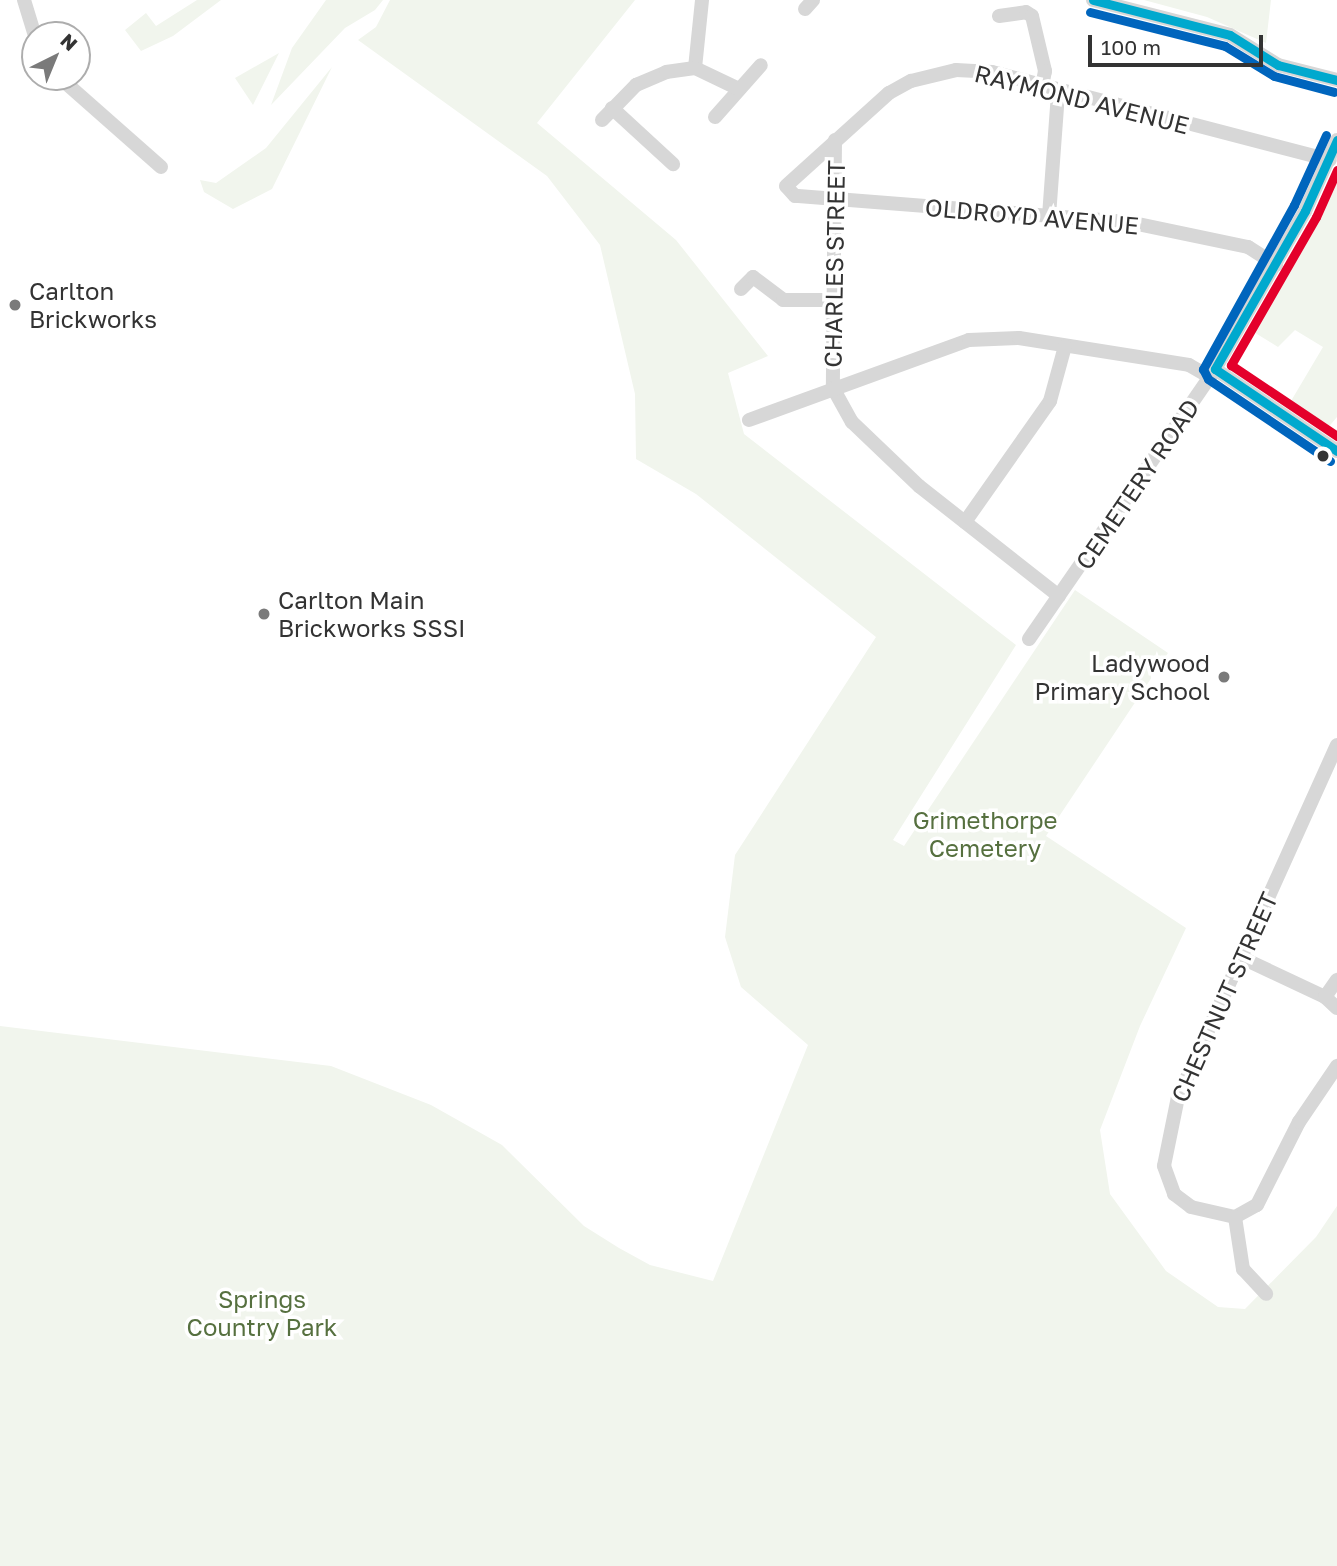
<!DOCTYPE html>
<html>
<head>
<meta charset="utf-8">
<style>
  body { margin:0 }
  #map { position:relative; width:1337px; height:1566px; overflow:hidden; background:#fff; font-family:"Golos Text",sans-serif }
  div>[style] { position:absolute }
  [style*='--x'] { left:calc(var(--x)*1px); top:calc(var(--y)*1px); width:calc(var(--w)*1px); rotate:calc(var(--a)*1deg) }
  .green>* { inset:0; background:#f1f5ed }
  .street>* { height:14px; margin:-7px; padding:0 7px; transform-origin:7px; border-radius:7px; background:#d7d7d7 }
  .bus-1>* { height:9px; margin:-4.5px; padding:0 4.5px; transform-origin:4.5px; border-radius:4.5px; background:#00a9ce }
  .bus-2>* { height:9px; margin:-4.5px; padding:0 4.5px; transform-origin:4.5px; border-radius:4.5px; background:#0065bd }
  .bus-3>* { height:9px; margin:-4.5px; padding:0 4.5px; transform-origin:4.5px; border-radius:4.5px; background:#e4002b }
  .dots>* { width:19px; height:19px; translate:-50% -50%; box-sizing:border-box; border:4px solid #fff; border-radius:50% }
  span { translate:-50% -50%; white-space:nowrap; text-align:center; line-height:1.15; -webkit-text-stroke:7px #fff; paint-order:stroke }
  .street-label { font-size:24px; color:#333 }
  .poi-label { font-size:24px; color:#333 }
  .left { translate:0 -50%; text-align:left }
  .right { translate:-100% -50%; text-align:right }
  .park-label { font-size:24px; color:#56703f }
  .north { position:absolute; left:21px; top:21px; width:70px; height:70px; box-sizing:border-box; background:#fff; border:2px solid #adadad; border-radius:50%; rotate:43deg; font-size:19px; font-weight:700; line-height:28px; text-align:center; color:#333 }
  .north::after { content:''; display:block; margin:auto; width:24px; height:32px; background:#7a7a7a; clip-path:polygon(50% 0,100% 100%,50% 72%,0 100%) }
  .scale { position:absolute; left:1088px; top:35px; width:175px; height:32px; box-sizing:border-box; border:4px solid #333; border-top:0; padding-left:9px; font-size:21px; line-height:24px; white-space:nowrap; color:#333; -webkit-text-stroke:5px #fff; paint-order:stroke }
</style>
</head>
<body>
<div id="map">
  <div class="green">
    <i style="clip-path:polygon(197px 0,221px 0,173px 36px,141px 51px,125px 30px,146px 13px,156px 26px)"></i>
    <i style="clip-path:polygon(326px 0,383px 0,375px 10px,345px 28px,271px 105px,292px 48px)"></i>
    <i style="clip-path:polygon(390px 0,635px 0,537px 123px,676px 240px,768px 356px,728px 373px,744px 434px,1016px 645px,893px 840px,904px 846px,1075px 590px,1168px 653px,1046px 836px,1186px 928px,1140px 1026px,1100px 1130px,1110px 1194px,1166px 1271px,1218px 1307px,1245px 1309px,1316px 1237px,1337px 1206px,1337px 1566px,0 1566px,0 1026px,331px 1066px,431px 1105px,502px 1145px,584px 1226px,619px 1248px,650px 1265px,713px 1281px,808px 1045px,741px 987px,725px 937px,735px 855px,876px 637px,696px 494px,636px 459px,635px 394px,600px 245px,547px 176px,358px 40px,376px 27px)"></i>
    <i style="clip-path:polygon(1144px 0,1271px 0,1266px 43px,1207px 17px)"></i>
    <i style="clip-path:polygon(279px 53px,253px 105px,235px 78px)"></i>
    <i style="clip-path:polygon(332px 67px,272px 189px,233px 209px,204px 192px,200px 180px,216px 183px,266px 148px)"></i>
    <i style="clip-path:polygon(1337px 167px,1337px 417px,1326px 430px,1291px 401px,1323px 347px,1295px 330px,1278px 347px,1252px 331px,1324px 201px)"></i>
  </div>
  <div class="street">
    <i style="--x:24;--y:0;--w:39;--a:73"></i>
    <i style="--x:1093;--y:0;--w:141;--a:14.3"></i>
    <i style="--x:1230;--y:35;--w:57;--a:32"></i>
    <i style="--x:1278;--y:65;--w:61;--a:14.3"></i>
    <i style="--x:805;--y:9;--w:12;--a:-48"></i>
    <i style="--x:999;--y:16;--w:27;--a:-8"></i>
    <i style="--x:1026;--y:12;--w:7;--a:34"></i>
    <i style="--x:1032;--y:16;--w:57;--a:76.7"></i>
    <i style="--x:1045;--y:71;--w:16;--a:101"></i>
    <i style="--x:695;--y:68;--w:68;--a:-84.1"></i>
    <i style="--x:59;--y:77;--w:136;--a:41.4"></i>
    <i style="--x:612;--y:108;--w:83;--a:42.6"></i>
    <i style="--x:715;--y:117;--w:69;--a:-48.5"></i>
    <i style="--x:602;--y:120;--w:49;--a:-45.8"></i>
    <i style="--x:636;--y:85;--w:33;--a:-23"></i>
    <i style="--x:666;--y:72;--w:29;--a:-8"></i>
    <i style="--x:695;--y:68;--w:49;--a:25.5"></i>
    <i style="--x:835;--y:140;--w:248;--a:90.5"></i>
    <i style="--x:833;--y:388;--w:39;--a:61"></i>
    <i style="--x:852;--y:422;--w:93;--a:43.7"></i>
    <i style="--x:919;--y:486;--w:178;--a:38.2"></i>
    <i style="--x:1049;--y:216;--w:123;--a:-85.8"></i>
    <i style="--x:1276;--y:265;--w:33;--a:-147"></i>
    <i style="--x:1248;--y:247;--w:123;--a:-168.2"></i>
    <i style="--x:1128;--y:222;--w:334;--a:-175.5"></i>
    <i style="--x:795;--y:196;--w:13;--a:-132"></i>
    <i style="--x:786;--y:186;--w:139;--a:-42.1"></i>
    <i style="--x:889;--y:93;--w:25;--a:-29"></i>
    <i style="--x:911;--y:81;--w:46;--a:-13.7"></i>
    <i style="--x:956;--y:70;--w:36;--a:3"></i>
    <i style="--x:992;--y:72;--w:349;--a:14.6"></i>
    <i style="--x:741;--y:289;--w:17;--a:-45"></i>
    <i style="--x:753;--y:277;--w:38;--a:37"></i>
    <i style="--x:783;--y:300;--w:48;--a:0"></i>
    <i style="--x:1215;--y:369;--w:147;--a:33.9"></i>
    <i style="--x:749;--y:420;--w:234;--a:-20"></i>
    <i style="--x:969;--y:340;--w:50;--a:-2.3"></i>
    <i style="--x:1019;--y:338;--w:172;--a:9"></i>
    <i style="--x:1189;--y:365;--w:24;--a:30"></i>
    <i style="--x:965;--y:522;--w:148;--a:-54.9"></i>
    <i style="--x:1050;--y:401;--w:57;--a:-74.7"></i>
    <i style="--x:1029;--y:639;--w:328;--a:-55.4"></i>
    <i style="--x:1215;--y:369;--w:182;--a:-60.3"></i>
    <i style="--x:1305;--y:211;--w:78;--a:-65.7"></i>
    <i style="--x:1337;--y:745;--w:386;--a:114.3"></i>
    <i style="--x:1178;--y:1097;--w:70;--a:101.5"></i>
    <i style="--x:1164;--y:1166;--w:30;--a:70"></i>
    <i style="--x:1174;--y:1194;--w:21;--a:37"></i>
    <i style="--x:1191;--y:1207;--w:45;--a:12.8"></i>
    <i style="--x:1235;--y:1217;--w:25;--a:-29"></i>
    <i style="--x:1257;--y:1205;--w:93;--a:-63.2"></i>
    <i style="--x:1299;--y:1122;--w:68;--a:-55.8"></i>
    <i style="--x:1240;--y:957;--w:94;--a:25.2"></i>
    <i style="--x:1325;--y:997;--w:16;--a:43"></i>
    <i style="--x:1325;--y:997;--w:21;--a:-55"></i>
    <i style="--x:1235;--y:1217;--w:53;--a:81.3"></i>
    <i style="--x:1243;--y:1269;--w:34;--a:47"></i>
  </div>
  <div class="bus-1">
    <i style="--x:1093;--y:0;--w:141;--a:14.3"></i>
    <i style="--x:1230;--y:35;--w:57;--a:32"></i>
    <i style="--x:1278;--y:65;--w:61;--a:14.3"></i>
    <i style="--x:1337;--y:140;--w:78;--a:114.3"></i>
    <i style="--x:1305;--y:211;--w:182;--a:119.7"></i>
    <i style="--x:1215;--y:369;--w:147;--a:33.9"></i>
  </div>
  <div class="bus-2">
    <i style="--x:1090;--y:12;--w:139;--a:14.1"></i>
    <i style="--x:1225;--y:46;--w:57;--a:31.5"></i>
    <i style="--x:1274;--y:76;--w:62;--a:14.9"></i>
    <i style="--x:1326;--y:135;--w:77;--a:114.6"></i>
    <i style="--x:1294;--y:205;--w:188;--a:119"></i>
    <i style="--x:1203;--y:369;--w:11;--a:63"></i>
    <i style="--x:1208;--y:379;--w:147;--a:33.9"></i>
  </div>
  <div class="bus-3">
    <i style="--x:1337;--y:170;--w:51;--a:114.1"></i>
    <i style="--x:1316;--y:217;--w:171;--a:119.9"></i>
    <i style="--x:1231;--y:365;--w:128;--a:33.8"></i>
  </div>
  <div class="dots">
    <i style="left:15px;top:305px;background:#7a7a7a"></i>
    <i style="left:1323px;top:456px;background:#333"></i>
    <i style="left:264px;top:614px;background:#7a7a7a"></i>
    <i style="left:1224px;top:677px;background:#7a7a7a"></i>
  </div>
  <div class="street-label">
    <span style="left:1082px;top:99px;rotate:14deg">RAYMOND AVENUE</span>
    <span style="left:1032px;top:216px;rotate:5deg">OLDROYD AVENUE</span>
    <span style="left:834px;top:264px;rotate:-89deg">CHARLES STREET</span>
    <span style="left:1137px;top:484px;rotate:-56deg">CEMETERY ROAD</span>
    <span style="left:1224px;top:997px;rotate:-66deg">CHESTNUT STREET</span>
  </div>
  <div class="poi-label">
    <span class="left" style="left:29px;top:305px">Carlton<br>Brickworks</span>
    <span class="left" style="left:278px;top:614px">Carlton Main<br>Brickworks SSSI</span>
    <span class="right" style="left:1210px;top:677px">Ladywood<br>Primary School</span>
  </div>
  <div class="park-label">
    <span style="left:985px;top:834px">Grimethorpe<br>Cemetery</span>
    <span style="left:262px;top:1313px">Springs<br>Country Park</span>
  </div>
  <div class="north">N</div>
  <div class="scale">100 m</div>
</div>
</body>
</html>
